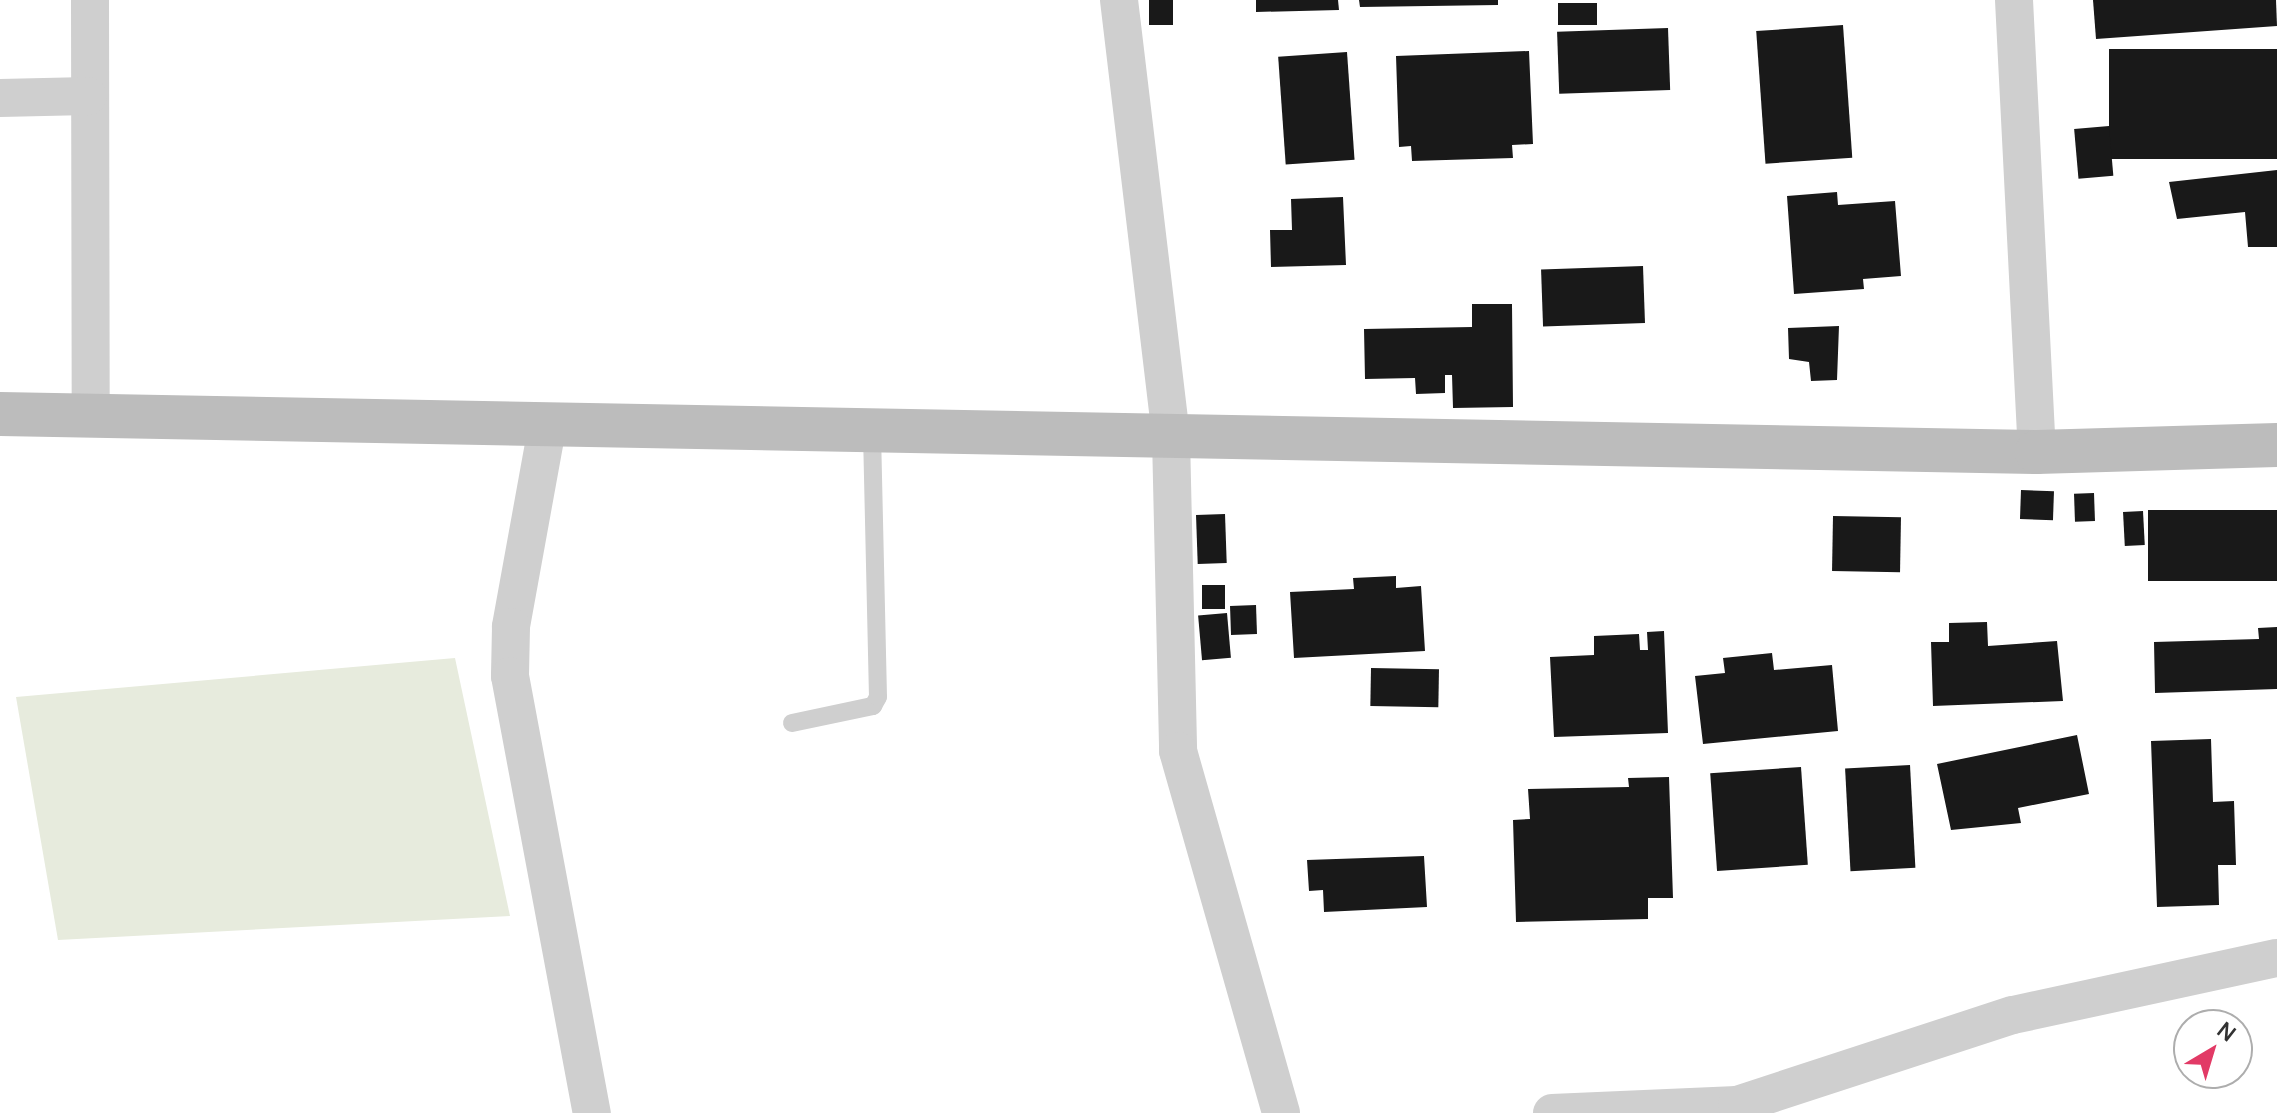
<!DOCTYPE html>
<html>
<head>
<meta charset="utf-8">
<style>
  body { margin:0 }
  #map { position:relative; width:2277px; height:1113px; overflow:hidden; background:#fff; font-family:Manrope,sans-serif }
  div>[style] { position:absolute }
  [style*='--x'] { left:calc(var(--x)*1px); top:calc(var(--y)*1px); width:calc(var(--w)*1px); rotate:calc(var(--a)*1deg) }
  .green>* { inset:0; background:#e7ebdd }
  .building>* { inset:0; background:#191919; transform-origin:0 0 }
  .lane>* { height:18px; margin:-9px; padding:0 9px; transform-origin:9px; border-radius:9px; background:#cfcfcf }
  .street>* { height:38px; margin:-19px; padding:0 19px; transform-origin:19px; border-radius:19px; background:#cfcfcf }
  .secondary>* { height:44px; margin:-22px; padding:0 22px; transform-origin:22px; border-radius:22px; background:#bcbcbc }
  span { translate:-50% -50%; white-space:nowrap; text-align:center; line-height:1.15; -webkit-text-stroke:8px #fff; paint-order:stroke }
  .north { position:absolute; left:2173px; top:1009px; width:80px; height:80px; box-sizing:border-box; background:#fff; border:2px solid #adadad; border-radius:50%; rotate:38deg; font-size:22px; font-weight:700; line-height:32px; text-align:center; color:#323232 }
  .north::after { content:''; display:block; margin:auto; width:28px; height:36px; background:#e23a66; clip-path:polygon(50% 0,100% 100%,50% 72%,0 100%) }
</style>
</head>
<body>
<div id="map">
  <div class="green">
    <i style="clip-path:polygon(455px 658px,510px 916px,58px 940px,16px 697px)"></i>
  </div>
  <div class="building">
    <i style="left:1149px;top:0;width:24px;height:25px"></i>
    <i style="clip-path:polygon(1256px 0,1338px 0,1339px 10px,1256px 12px)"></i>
    <i style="clip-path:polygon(1359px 0,1498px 0,1498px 5px,1360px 7px)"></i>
    <i style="clip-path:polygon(2093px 0,2276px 0,2277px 26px,2096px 39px)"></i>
    <i style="left:1597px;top:3px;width:22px;height:39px;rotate:90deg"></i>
    <i style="left:1843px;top:25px;width:133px;height:87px;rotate:86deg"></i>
    <i style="left:1668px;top:28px;width:62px;height:111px;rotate:88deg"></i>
    <i style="left:2277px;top:49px;width:110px;height:168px;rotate:90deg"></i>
    <i style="clip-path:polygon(1529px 51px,1533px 144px,1512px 145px,1513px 158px,1412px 161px,1411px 146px,1399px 147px,1396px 56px)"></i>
    <i style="left:1347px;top:52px;width:108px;height:69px;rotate:86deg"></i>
    <i style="left:2109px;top:126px;width:50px;height:35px;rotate:85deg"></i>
    <i style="clip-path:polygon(2277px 170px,2277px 247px,2248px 247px,2245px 212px,2177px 219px,2169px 182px)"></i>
    <i style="clip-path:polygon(1837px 192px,1838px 205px,1895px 201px,1901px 276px,1863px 279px,1864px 289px,1794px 294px,1787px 196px)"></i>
    <i style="clip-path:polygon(1343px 197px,1346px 265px,1271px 267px,1270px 230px,1292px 230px,1291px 199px)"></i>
    <i style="left:1643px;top:266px;width:57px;height:102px;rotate:88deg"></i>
    <i style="clip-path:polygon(1472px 304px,1512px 304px,1513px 407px,1453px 408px,1452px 375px,1445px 375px,1445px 393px,1416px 394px,1415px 378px,1365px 379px,1364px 329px,1472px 327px)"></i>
    <i style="clip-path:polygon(1839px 326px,1837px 380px,1811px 381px,1809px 362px,1789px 359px,1788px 328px)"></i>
    <i style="left:2021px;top:490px;width:33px;height:29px;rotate:2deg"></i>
    <i style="left:2094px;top:493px;width:28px;height:20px;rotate:88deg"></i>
    <i style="left:2277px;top:510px;width:71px;height:129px;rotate:90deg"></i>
    <i style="left:2143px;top:511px;width:34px;height:20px;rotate:87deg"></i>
    <i style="left:1225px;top:514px;width:49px;height:29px;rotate:88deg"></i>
    <i style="left:1833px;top:516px;width:68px;height:55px;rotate:1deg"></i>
    <i style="clip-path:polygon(1396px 576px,1396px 588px,1421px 586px,1425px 651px,1294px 658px,1290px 592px,1354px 589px,1353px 578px)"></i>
    <i style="left:1202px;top:585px;width:23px;height:24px"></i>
    <i style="left:1256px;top:605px;width:29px;height:26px;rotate:88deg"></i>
    <i style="left:1227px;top:613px;width:45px;height:29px;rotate:85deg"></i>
    <i style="clip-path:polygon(1987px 622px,1988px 646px,2057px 641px,2063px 701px,1933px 706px,1931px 642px,1949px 642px,1949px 623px)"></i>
    <i style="clip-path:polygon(2277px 627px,2277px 689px,2155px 693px,2154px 642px,2259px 639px,2258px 628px)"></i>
    <i style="clip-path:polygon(1664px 631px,1668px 733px,1554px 737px,1550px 657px,1594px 655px,1594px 636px,1639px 634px,1640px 650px,1648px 650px,1647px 632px)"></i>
    <i style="clip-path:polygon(1772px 653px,1774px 670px,1832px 665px,1838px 731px,1703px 744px,1695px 676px,1725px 673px,1723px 658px)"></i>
    <i style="left:1371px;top:668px;width:68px;height:38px;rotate:1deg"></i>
    <i style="clip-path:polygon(2077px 735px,2089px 794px,2018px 808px,2021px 823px,1951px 830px,1937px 764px)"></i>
    <i style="clip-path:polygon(2211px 739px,2213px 802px,2234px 801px,2236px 865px,2218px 865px,2219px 905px,2157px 907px,2151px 741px)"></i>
    <i style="left:1910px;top:765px;width:103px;height:65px;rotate:87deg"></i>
    <i style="left:1801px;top:767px;width:98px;height:91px;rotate:86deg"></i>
    <i style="clip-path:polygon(1669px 777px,1673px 898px,1648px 898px,1648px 919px,1516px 922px,1513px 820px,1530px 819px,1528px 789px,1629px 787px,1628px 778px)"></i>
    <i style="clip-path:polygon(1424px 856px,1427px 907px,1324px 912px,1323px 890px,1309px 891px,1307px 860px)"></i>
  </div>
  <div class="lane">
    <i style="--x:792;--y:723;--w:83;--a:-11.9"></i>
    <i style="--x:873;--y:706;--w:10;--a:-61"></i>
    <i style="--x:878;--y:697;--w:262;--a:-91.3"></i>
  </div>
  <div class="street">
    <i style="--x:90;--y:0;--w:414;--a:89.9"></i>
    <i style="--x:1119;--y:0;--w:440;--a:83.2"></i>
    <i style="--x:1171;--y:437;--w:314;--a:88.7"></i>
    <i style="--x:1178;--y:751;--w:376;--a:74.1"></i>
    <i style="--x:2014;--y:0;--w:453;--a:87.1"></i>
    <i style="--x:0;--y:98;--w:88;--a:-1.3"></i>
    <i style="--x:547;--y:428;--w:202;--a:100.3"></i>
    <i style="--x:511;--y:627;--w:49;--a:91.2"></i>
    <i style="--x:510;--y:676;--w:445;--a:79.4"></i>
    <i style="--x:1552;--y:1113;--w:185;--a:-2.5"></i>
    <i style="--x:1737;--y:1105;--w:290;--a:-18.1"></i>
    <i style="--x:2013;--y:1015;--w:270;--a:-12.2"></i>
  </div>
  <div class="secondary">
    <i style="--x:0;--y:414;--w:2037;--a:1.07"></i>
    <i style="--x:2037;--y:452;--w:240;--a:-1.7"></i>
  </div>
  <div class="north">N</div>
</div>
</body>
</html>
